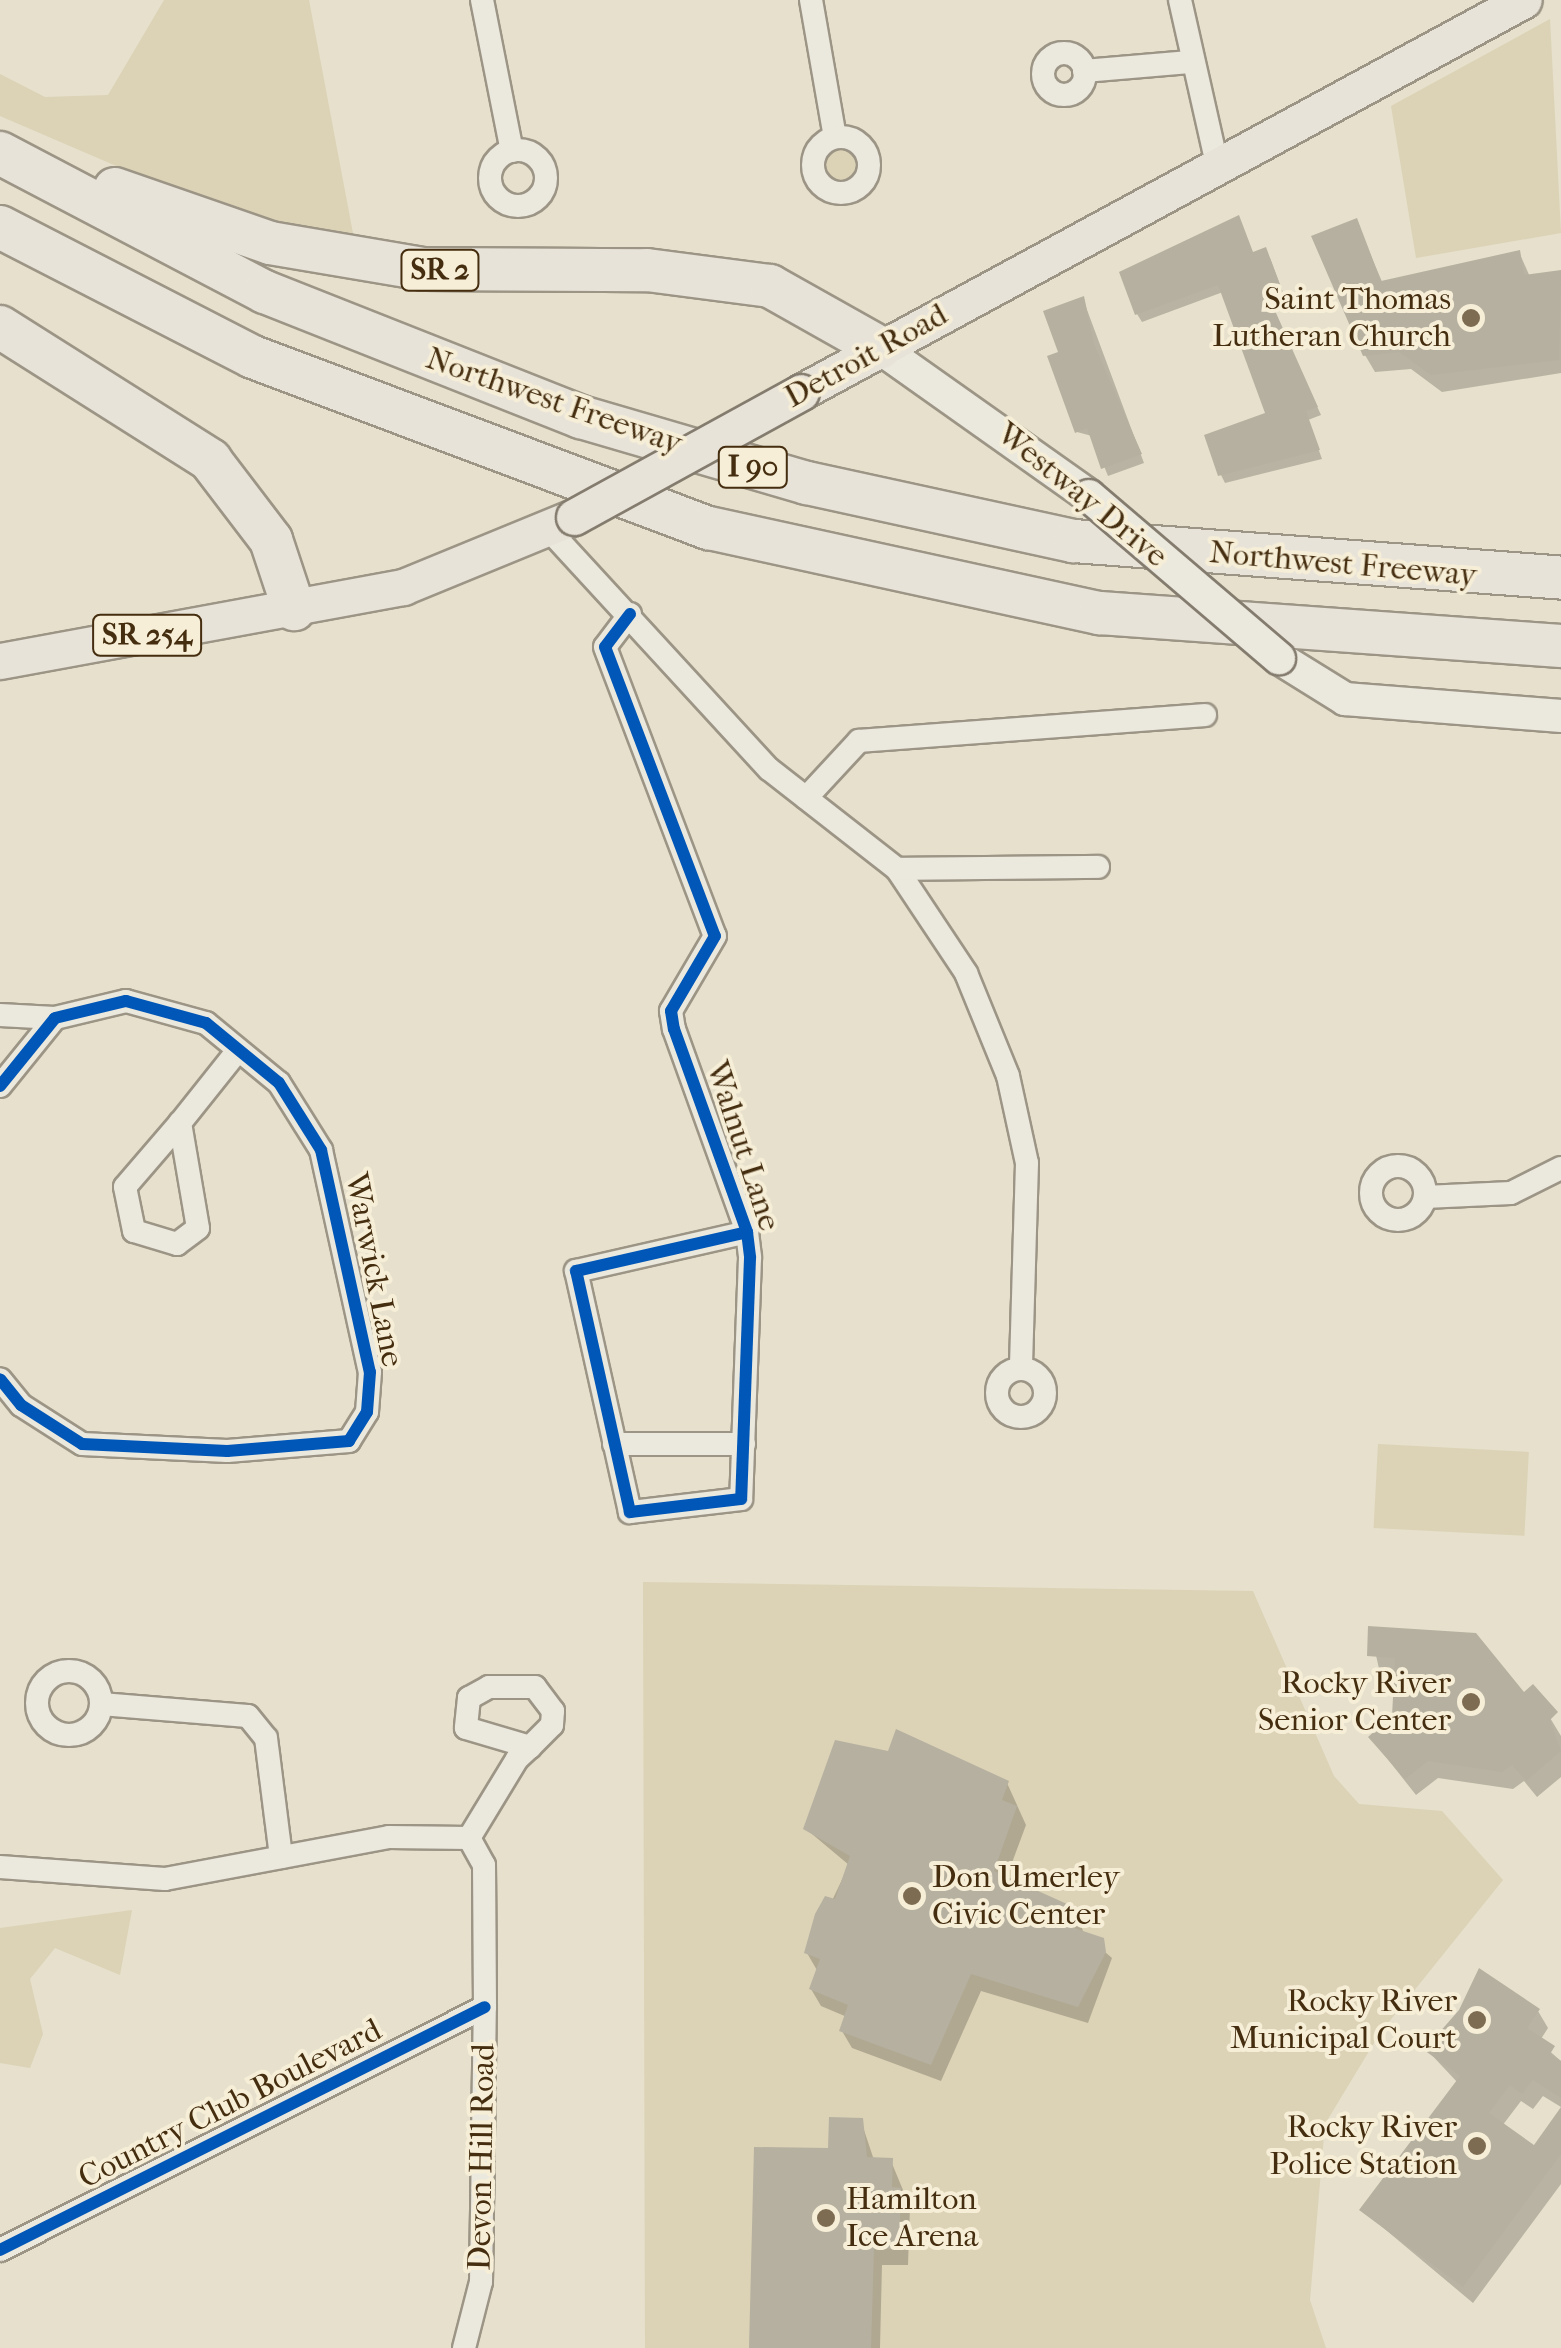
<!DOCTYPE html>
<html>
<head>
<meta charset="utf-8">
<style>
  body { margin:0 }
  #map { position:relative; width:1561px; height:2348px; overflow:hidden; background:#e6e0cc; font-family:"IM FELL French Canon",serif }
  div>[style] { position:absolute }
  [style*='--x'] { left:calc(var(--x)*1px); top:calc(var(--y)*1px); width:calc(var(--w)*1px); rotate:calc(var(--a)*1deg) }
  .green>* { inset:0; background:#dcd2b6; transform-origin:0 0 }
  .round { border-radius:50% }
  .shadow>* { inset:0; background:#0003 }
  .building>* { inset:0; background:#b6b0a0 }
  .roads { filter:drop-shadow(2px 0 #9c9586) drop-shadow(-2px 0 #9c9586) drop-shadow(0 2px #9c9586) drop-shadow(0 -2px #9c9586) }
  .minor>* { height:22px; margin:-11px; padding:0 11px; transform-origin:11px; border-radius:11px; background:#ebe8de }
  .minor>.ring { margin:-11px; padding:0; box-sizing:content-box; background:none; border:22px solid #ebe8de; border-radius:50% }
  .secondary>* { height:32px; margin:-16px; padding:0 16px; transform-origin:16px; border-radius:16px; background:#ebe8de }
  .primary>* { height:35px; margin:-17.5px; padding:0 17.5px; transform-origin:17.5px; border-radius:17.5px; background:#e8e3d9 }
  .motorway>* { height:42px; margin:-21px; padding:0 21px; transform-origin:21px; border-radius:21px; background:#e8e3d9 }
  .bridges { filter:drop-shadow(2px 0 #847c6e) drop-shadow(-2px 0 #847c6e) drop-shadow(0 2px #847c6e) drop-shadow(0 -2px #847c6e) }
  .secondary-bridge>* { height:32px; margin:-16px; padding:0 16px; transform-origin:16px; border-radius:16px; background:#ebe8de }
  .primary-bridge>* { height:35px; margin:-17.5px; padding:0 17.5px; transform-origin:17.5px; border-radius:17.5px; background:#e8e3d9 }
  .cycleway>* { height:12px; margin:-6px; padding:0 6px; transform-origin:6px; border-radius:6px; background:#0057b8 }
  .dots>* { width:28px; height:28px; translate:-50% -50%; box-sizing:border-box; border:5px solid #f6eed7; border-radius:50% }
  span { translate:-50% -50%; white-space:nowrap; text-align:center; line-height:1.15; -webkit-text-stroke:8px #f6eed7; paint-order:stroke }
  .shield-label span { padding:2px 8px; background:#f6eed7; border:2px solid; border-radius:8px; -webkit-text-stroke-width:0 }
  .shield-label { font-size:30px; color:#452d0f; font-weight:700 }
  .poi-label { font-size:32px; color:#452d0f }
  .right { translate:-100% -50%; text-align:right }
  .left { translate:0 -50%; text-align:left }
  .street-label { font-size:32px; color:#452d0f }
</style>
</head>
<body>
<div id="map">
  <div class="green">
    <i style="clip-path:polygon(164px 0,309px 0,355px 244px,214px 208px,0 116px,0 74px,45px 97px,108px 95px)"></i>
    <i style="clip-path:polygon(1550px 19px,1561px 233px,1416px 258px,1391px 106px)"></i>
    <i class="round" style="left:824px;top:148px;width:32px;height:32px"></i>
    <i style="left:1378px;top:1444px;width:151px;height:84px;rotate:3deg"></i>
    <i style="clip-path:polygon(643px 1582px,1253px 1591px,1334px 1776px,1359px 1804px,1442px 1811px,1503px 1880px,1380px 2033px,1325px 2124px,1310px 2300px,1326px 2348px,645px 2348px)"></i>
    <i style="clip-path:polygon(132px 1910px,120px 1975px,55px 1948px,30px 1979px,43px 2034px,30px 2068px,0 2063px,0 1928px)"></i>
  </div>
  <div class="shadow">
    <i style="clip-path:polygon(1356px 221px,1383px 284px,1519px 252px,1530px 277px,1561px 272px,1561px 373px,1442px 392px,1411px 369px,1375px 372px,1365px 355px)"></i>
    <i style="clip-path:polygon(1253px 255px,1270px 258px,1285px 298px,1270px 303px,1321px 415px,1308px 420px,1322px 459px,1225px 483px,1221px 475px,1268px 414px,1223px 292px,1142px 322px,1137px 314px)"></i>
    <i style="clip-path:polygon(1083px 299px,1144px 463px,1108px 476px,1092px 436px,1077px 432px,1061px 353px)"></i>
    <i style="clip-path:polygon(1370px 1629px,1524px 1696px,1532px 1688px,1561px 1736px,1561px 1777px,1537px 1797px,1524px 1781px,1513px 1789px,1438px 1778px,1416px 1795px,1371px 1738px,1395px 1717px,1397px 1674px,1380px 1673px)"></i>
    <i style="clip-path:polygon(1007px 1783px,1026px 1825px,1006px 1879px,1076px 1911px,1084px 1934px,1112px 1958px,1088px 2023px,981px 1991px,941px 2081px,852px 2048px,842px 2031px,847px 2017px,821px 2006px,811px 1989px,818px 1972px,807px 1953px,849px 1865px,806px 1829px)"></i>
    <i style="clip-path:polygon(1538px 2011px,1548px 2028px,1539px 2042px,1561px 2061px,1561px 2107px,1543px 2096px,1533px 2109px,1521px 2101px,1502px 2126px,1535px 2148px,1561px 2111px,1561px 2184px,1473px 2303px,1362px 2210px,1458px 2083px,1427px 2050px)"></i>
    <i style="clip-path:polygon(861px 2121px,874px 2160px,891px 2161px,910px 2207px,908px 2265px,882px 2265px,880px 2348px,751px 2348px,830px 2151px)"></i>
  </div>
  <div class="building">
    <i style="clip-path:polygon(1239px 215px,1253px 252px,1266px 247px,1282px 290px,1268px 295px,1318px 407px,1306px 411px,1320px 450px,1218px 476px,1204px 435px,1265px 413px,1218px 285px,1135px 315px,1119px 272px)"></i>
    <i style="clip-path:polygon(1357px 218px,1381px 281px,1520px 250px,1524px 275px,1561px 270px,1559px 360px,1431px 375px,1399px 352px,1363px 356px,1311px 236px)"></i>
    <i style="clip-path:polygon(1084px 296px,1094px 344px,1142px 454px,1101px 469px,1087px 428px,1075px 433px,1047px 356px,1058px 352px,1043px 311px)"></i>
    <i style="clip-path:polygon(1368px 1626px,1476px 1633px,1524px 1692px,1533px 1684px,1558px 1712px,1550px 1720px,1561px 1751px,1526px 1781px,1512px 1765px,1502px 1772px,1428px 1761px,1405px 1779px,1368px 1737px,1392px 1716px,1395px 1658px,1367px 1656px)"></i>
    <i style="clip-path:polygon(896px 1729px,1009px 1781px,1002px 1800px,1017px 1806px,994px 1871px,1078px 1909px,1071px 1927px,1104px 1938px,1106px 1952px,1078px 2007px,971px 1974px,931px 2065px,839px 2031px,848px 2005px,809px 1989px,820px 1959px,804px 1953px,815px 1914px,825px 1896px,835px 1899px,850px 1856px,803px 1829px,835px 1740px,888px 1751px)"></i>
    <i style="clip-path:polygon(1479px 1968px,1540px 2009px,1527px 2028px,1555px 2046px,1550px 2054px,1561px 2061px,1561px 2098px,1533px 2080px,1522px 2094px,1510px 2085px,1489px 2113px,1534px 2145px,1561px 2107px,1561px 2154px,1463px 2287px,1359px 2210px,1460px 2076px,1424px 2050px,1459px 2010px)"></i>
    <i style="clip-path:polygon(829px 2117px,863px 2118px,867px 2157px,893px 2158px,892px 2187px,901px 2188px,899px 2249px,874px 2248px,871px 2348px,749px 2348px,754px 2147px,828px 2148px)"></i>
  </div>
  <div class="roads">
    <div class="minor">
      <i style="--x:482;--y:0;--w:154;--a:78.8"></i>
      <i style="--x:811;--y:0;--w:139;--a:80.1"></i>
      <i style="--x:1180;--y:0;--w:168;--a:77.3"></i>
      <i class="ring" style="left:1043px;top:53px;width:20px;height:20px"></i>
      <i style="--x:1084;--y:71;--w:106;--a:-4.9"></i>
      <i class="ring" style="left:813px;top:137px;width:34px;height:34px"></i>
      <i class="ring" style="left:490px;top:150px;width:34px;height:34px"></i>
      <i style="--x:549;--y:530;--w:325;--a:47.4"></i>
      <i style="--x:769;--y:769;--w:162;--a:38"></i>
      <i style="--x:897;--y:869;--w:125;--a:56.4"></i>
      <i style="--x:966;--y:973;--w:111;--a:67.8"></i>
      <i style="--x:1008;--y:1076;--w:89;--a:77.7"></i>
      <i style="--x:1027;--y:1163;--w:206;--a:91.7"></i>
      <i style="--x:630;--y:614;--w:41;--a:127.1"></i>
      <i style="--x:605;--y:647;--w:309;--a:69.2"></i>
      <i style="--x:715;--y:936;--w:87;--a:120.4"></i>
      <i style="--x:671;--y:1011;--w:18;--a:81"></i>
      <i style="--x:674;--y:1029;--w:216;--a:70.2"></i>
      <i style="--x:747;--y:1232;--w:26;--a:83"></i>
      <i style="--x:750;--y:1258;--w:241;--a:92.1"></i>
      <i style="--x:741;--y:1499;--w:112;--a:173.3"></i>
      <i style="--x:630;--y:1512;--w:247;--a:-102.6"></i>
      <i style="--x:576;--y:1271;--w:175;--a:-12.8"></i>
      <i style="--x:806;--y:798;--w:78;--a:-47.1"></i>
      <i style="--x:859;--y:741;--w:347;--a:-4.3"></i>
      <i style="--x:897;--y:869;--w:201;--a:-0.6"></i>
      <i style="--x:0;--y:1015;--w:55;--a:3.1"></i>
      <i style="--x:0;--y:1086;--w:87;--a:-51"></i>
      <i style="--x:55;--y:1018;--w:73;--a:-13.5"></i>
      <i style="--x:126;--y:1001;--w:83;--a:15.4"></i>
      <i style="--x:206;--y:1023;--w:94;--a:39.4"></i>
      <i style="--x:279;--y:1083;--w:79;--a:57.9"></i>
      <i style="--x:321;--y:1150;--w:227;--a:77.6"></i>
      <i style="--x:370;--y:1372;--w:40;--a:94.3"></i>
      <i style="--x:367;--y:1412;--w:34;--a:122"></i>
      <i style="--x:349;--y:1441;--w:122;--a:175.3"></i>
      <i style="--x:227;--y:1451;--w:145;--a:-177.2"></i>
      <i style="--x:82;--y:1444;--w:72;--a:-147.4"></i>
      <i style="--x:21;--y:1405;--w:33;--a:-129"></i>
      <i style="--x:180;--y:1123;--w:84;--a:130.7"></i>
      <i style="--x:125;--y:1187;--w:45;--a:78.4"></i>
      <i style="--x:134;--y:1231;--w:45;--a:16.8"></i>
      <i style="--x:177;--y:1244;--w:26;--a:-37"></i>
      <i style="--x:198;--y:1228;--w:107;--a:-99.7"></i>
      <i style="--x:180;--y:1123;--w:88;--a:-51.4"></i>
      <i class="ring" style="left:1371px;top:1166px;width:32px;height:32px"></i>
      <i style="--x:1425;--y:1197;--w:86;--a:-2.7"></i>
      <i style="--x:1511;--y:1193;--w:56;--a:-26.6"></i>
      <i class="ring" style="left:997px;top:1369px;width:26px;height:26px"></i>
      <i style="--x:614;--y:1444;--w:130;--a:0"></i>
      <i class="ring" style="left:37px;top:1671px;width:42px;height:42px"></i>
      <i style="--x:101;--y:1704;--w:147;--a:4.7"></i>
      <i style="--x:248;--y:1716;--w:28;--a:51"></i>
      <i style="--x:266;--y:1738;--w:120;--a:82.8"></i>
      <i style="--x:469;--y:1838;--w:92;--a:-58.7"></i>
      <i style="--x:517;--y:1759;--w:18;--a:-43"></i>
      <i style="--x:530;--y:1747;--w:31;--a:-45"></i>
      <i style="--x:552;--y:1725;--w:14;--a:-86"></i>
      <i style="--x:553;--y:1711;--w:30;--a:-127"></i>
      <i style="--x:535;--y:1687;--w:46;--a:180"></i>
      <i style="--x:489;--y:1687;--w:23;--a:151"></i>
      <i style="--x:469;--y:1698;--w:30;--a:96"></i>
      <i style="--x:466;--y:1728;--w:67;--a:16.5"></i>
      <i style="--x:0;--y:1867;--w:165;--a:4.2"></i>
      <i style="--x:165;--y:1879;--w:228;--a:-10.6"></i>
      <i style="--x:389;--y:1837;--w:80;--a:0.7"></i>
      <i style="--x:0;--y:2250;--w:542;--a:-26.61"></i>
      <i style="--x:464;--y:2348;--w:68;--a:-75.6"></i>
      <i style="--x:481;--y:2282;--w:275;--a:-89.2"></i>
      <i style="--x:485;--y:2007;--w:142;--a:-90.4"></i>
      <i style="--x:484;--y:1865;--w:31;--a:-119"></i>
    </div>
    <div class="secondary">
      <i style="--x:880;--y:348;--w:256;--a:35.3"></i>
      <i style="--x:1279;--y:658;--w:78;--a:31.8"></i>
      <i style="--x:1345;--y:699;--w:217;--a:4.5"></i>
    </div>
    <div class="primary">
      <i style="--x:801;--y:392;--w:822;--a:-28.47"></i>
      <i style="--x:0;--y:661;--w:410;--a:-10.4"></i>
      <i style="--x:403;--y:587;--w:185;--a:-22.3"></i>
    </div>
    <div class="motorway">
      <i style="--x:0;--y:153;--w:299;--a:27.7"></i>
      <i style="--x:265;--y:292;--w:340;--a:21.6"></i>
      <i style="--x:581;--y:417;--w:235;--a:16.3"></i>
      <i style="--x:807;--y:483;--w:273;--a:12.3"></i>
      <i style="--x:1074;--y:541;--w:488;--a:4.3"></i>
      <i style="--x:115;--y:189;--w:164;--a:19.2"></i>
      <i style="--x:270;--y:243;--w:155;--a:9.6"></i>
      <i style="--x:423;--y:269;--w:224;--a:0.3"></i>
      <i style="--x:647;--y:270;--w:124;--a:7.4"></i>
      <i style="--x:770;--y:286;--w:126;--a:29.4"></i>
      <i style="--x:0;--y:227;--w:284;--a:27.2"></i>
      <i style="--x:253;--y:357;--w:487;--a:20.6"></i>
      <i style="--x:709;--y:528;--w:400;--a:12.3"></i>
      <i style="--x:1100;--y:613;--w:462;--a:4.1"></i>
      <i style="--x:0;--y:327;--w:249;--a:32.3"></i>
      <i style="--x:210;--y:460;--w:101;--a:52.7"></i>
      <i style="--x:271;--y:540;--w:73;--a:71.6"></i>
    </div>
  </div>
  <div class="bridges">
    <div class="secondary-bridge">
      <i style="--x:1089;--y:496;--w:250;--a:40.5"></i>
    </div>
    <div class="primary-bridge">
      <i style="--x:574;--y:517;--w:259;--a:-28.8"></i>
    </div>
  </div>
  <div class="cycleway">
    <i style="--x:630;--y:614;--w:41;--a:127.1"></i>
    <i style="--x:605;--y:647;--w:309;--a:69.2"></i>
    <i style="--x:715;--y:936;--w:87;--a:120.4"></i>
    <i style="--x:671;--y:1011;--w:18;--a:81"></i>
    <i style="--x:674;--y:1029;--w:216;--a:70.2"></i>
    <i style="--x:747;--y:1232;--w:26;--a:83"></i>
    <i style="--x:750;--y:1258;--w:241;--a:92.1"></i>
    <i style="--x:741;--y:1499;--w:112;--a:173.3"></i>
    <i style="--x:630;--y:1512;--w:247;--a:-102.6"></i>
    <i style="--x:576;--y:1271;--w:175;--a:-12.8"></i>
    <i style="--x:0;--y:1086;--w:87;--a:-51"></i>
    <i style="--x:55;--y:1018;--w:73;--a:-13.5"></i>
    <i style="--x:126;--y:1001;--w:83;--a:15.4"></i>
    <i style="--x:206;--y:1023;--w:94;--a:39.4"></i>
    <i style="--x:279;--y:1083;--w:79;--a:57.9"></i>
    <i style="--x:321;--y:1150;--w:227;--a:77.6"></i>
    <i style="--x:370;--y:1372;--w:40;--a:94.3"></i>
    <i style="--x:367;--y:1412;--w:34;--a:122"></i>
    <i style="--x:349;--y:1441;--w:122;--a:175.3"></i>
    <i style="--x:227;--y:1451;--w:145;--a:-177.2"></i>
    <i style="--x:82;--y:1444;--w:72;--a:-147.4"></i>
    <i style="--x:21;--y:1405;--w:33;--a:-129"></i>
    <i style="--x:0;--y:2250;--w:542;--a:-26.61"></i>
  </div>
  <div class="dots">
    <i style="left:1471px;top:318px;background:#7d6c51"></i>
    <i style="left:1471px;top:1702px;background:#7d6c51"></i>
    <i style="left:912px;top:1896px;background:#7d6c51"></i>
    <i style="left:1477px;top:2020px;background:#7d6c51"></i>
    <i style="left:1477px;top:2146px;background:#7d6c51"></i>
    <i style="left:826px;top:2218px;background:#7d6c51"></i>
  </div>
  <div class="shield-label">
    <span style="left:440px;top:270px">SR 2</span>
    <span style="left:753px;top:467px">I 90</span>
    <span style="left:147px;top:635px">SR 254</span>
  </div>
  <div class="poi-label">
    <span class="right" style="left:1451px;top:318px">Saint Thomas<br>Lutheran Church</span>
    <span class="right" style="left:1451px;top:1702px">Rocky River<br>Senior Center</span>
    <span class="left" style="left:932px;top:1896px">Don Umerley<br>Civic Center</span>
    <span class="right" style="left:1457px;top:2020px">Rocky River<br>Municipal Court</span>
    <span class="right" style="left:1457px;top:2146px">Rocky River<br>Police Station</span>
    <span class="left" style="left:846px;top:2218px">Hamilton<br>Ice Arena</span>
  </div>
  <div class="street-label">
    <span style="left:866px;top:356px;rotate:-29deg">Detroit Road</span>
    <span style="left:554px;top:401px;rotate:19deg">Northwest Freeway</span>
    <span style="left:1082px;top:495px;rotate:39deg">Westway Drive</span>
    <span style="left:1343px;top:564px;rotate:5deg">Northwest Freeway</span>
    <span style="left:743px;top:1146px;rotate:72deg">Walnut Lane</span>
    <span style="left:374px;top:1270px;rotate:79deg">Warwick Lane</span>
    <span style="left:230px;top:2104px;rotate:-27deg">Country Club Boulevard</span>
    <span style="left:482px;top:2157px;rotate:-89deg">Devon Hill Road</span>
  </div>
</div>
</body>
</html>
